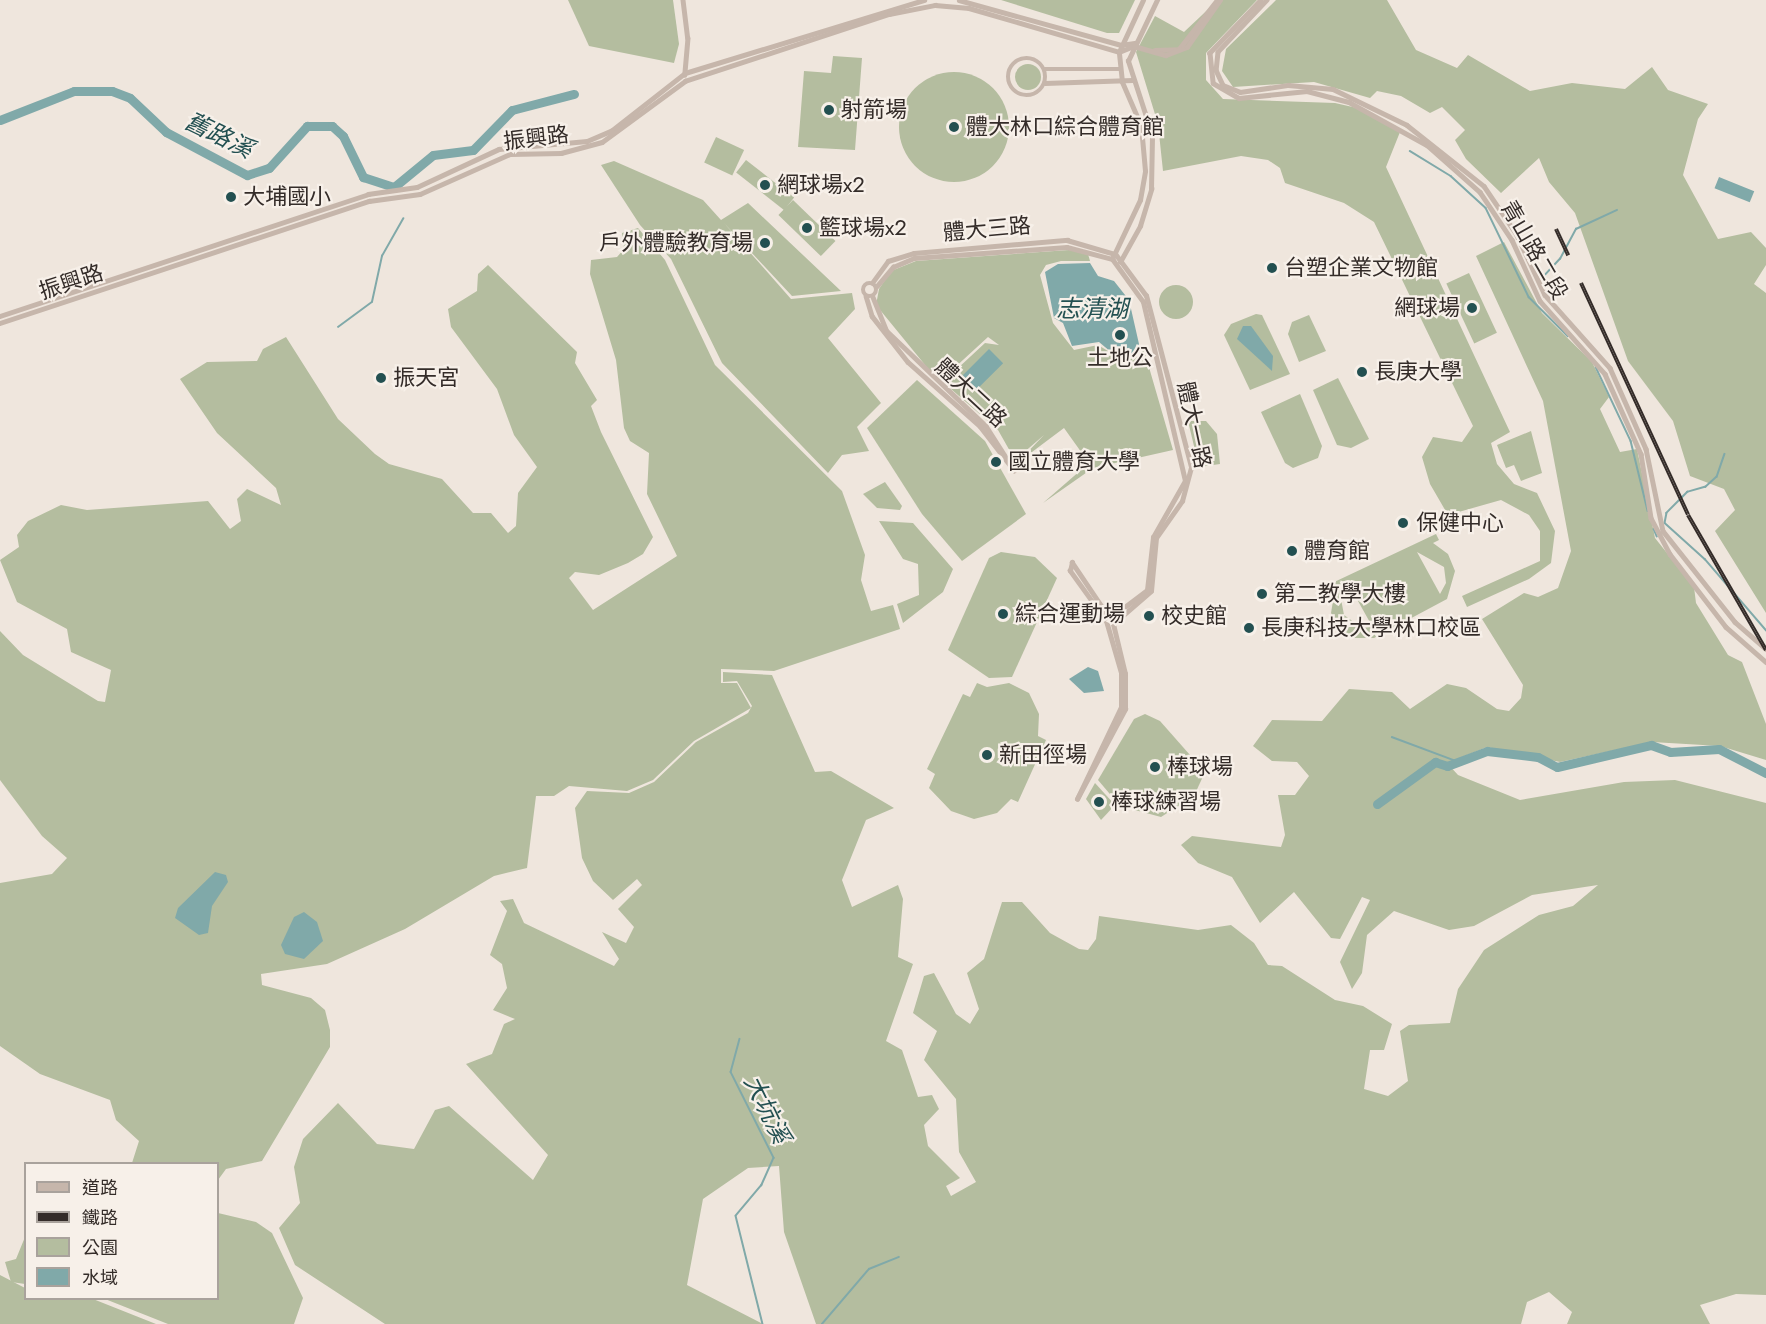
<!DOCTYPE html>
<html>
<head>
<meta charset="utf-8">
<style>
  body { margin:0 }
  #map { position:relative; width:1766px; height:1324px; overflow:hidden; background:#efe6dd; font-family:Jost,"Noto Sans TC",sans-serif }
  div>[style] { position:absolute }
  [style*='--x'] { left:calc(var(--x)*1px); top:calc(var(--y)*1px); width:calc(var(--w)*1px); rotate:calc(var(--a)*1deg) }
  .green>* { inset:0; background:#b4bd9f; transform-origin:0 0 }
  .round { border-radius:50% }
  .water>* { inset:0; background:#80a9a9; transform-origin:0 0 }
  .stream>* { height:1.5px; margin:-0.75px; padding:0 0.75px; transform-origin:0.75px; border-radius:0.75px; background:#80a9a9 }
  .river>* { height:9px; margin:-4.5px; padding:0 4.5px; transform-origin:4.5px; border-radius:4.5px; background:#80a9a9 }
  .minor>* { height:4.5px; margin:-2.25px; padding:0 2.25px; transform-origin:2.25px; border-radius:2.25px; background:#c6b6ab }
  .minor>.ring { margin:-2.25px; padding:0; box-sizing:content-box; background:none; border:4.5px solid #c6b6ab; border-radius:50% }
  .rail>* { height:4px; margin-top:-2px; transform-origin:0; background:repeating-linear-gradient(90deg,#f7f0e9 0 4.5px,#342c29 0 9px); box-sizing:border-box; border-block:2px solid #342c29 }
  .dots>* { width:16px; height:16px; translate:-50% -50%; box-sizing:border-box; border:3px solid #f7f0e9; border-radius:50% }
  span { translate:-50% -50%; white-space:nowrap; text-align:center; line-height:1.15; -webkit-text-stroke:4.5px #f7f0e9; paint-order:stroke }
  .poi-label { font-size:22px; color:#342c29 }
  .left { translate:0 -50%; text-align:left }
  .right { translate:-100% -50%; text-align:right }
  .street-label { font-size:22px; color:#342c29 }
  .water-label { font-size:24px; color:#235051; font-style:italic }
  .legend { position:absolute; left:24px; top:1162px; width:195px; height:138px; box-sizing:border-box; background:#f7f0e9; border:2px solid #a9a29c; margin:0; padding:8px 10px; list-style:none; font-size:18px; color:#342c29 }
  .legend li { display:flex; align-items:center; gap:12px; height:30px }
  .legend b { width:30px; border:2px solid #a9a29c }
</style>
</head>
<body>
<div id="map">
  <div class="green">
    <i style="clip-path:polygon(568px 0,673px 0,679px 44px,674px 63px,589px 46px)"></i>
    <i style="clip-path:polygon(1001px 0,1135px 0,1119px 33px,1107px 33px)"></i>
    <i style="clip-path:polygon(1218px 0,1257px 0,1206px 53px,1206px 80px,1223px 99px,1335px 103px,1357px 108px,1400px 132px,1386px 167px,1510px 432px,1491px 443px,1497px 464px,1514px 484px,1537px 493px,1555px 531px,1551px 563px,1529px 579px,1467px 607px,1462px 596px,1540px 561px,1540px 531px,1529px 515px,1501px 500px,1448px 515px,1430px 484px,1422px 457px,1433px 437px,1462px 442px,1473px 426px,1374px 222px,1344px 203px,1285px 183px,1280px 168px,1268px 160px,1241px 156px,1163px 171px,1158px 124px,1136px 52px,1155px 16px,1184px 32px)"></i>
    <i style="clip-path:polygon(1276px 0,1387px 0,1416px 50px,1457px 68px,1468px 55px,1530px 91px,1572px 83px,1625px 89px,1652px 67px,1668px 90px,1708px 104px,1698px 119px,1683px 175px,1718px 239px,1751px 232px,1766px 248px,1766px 265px,1754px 284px,1766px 293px,1766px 613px,1715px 531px,1735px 510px,1724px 489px,1690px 476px,1673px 421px,1628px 361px,1575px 213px,1549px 182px,1539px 158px,1501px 193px,1466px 159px,1455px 140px,1465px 130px,1442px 107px,1430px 113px,1401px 96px,1377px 91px,1370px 98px,1314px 82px,1233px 87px,1222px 71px,1226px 49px)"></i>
    <i style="clip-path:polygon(833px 56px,862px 58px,855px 150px,798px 147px,804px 71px,831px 73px)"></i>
    <i class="round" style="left:1015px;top:64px;width:26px;height:26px"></i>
    <i class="round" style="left:899px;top:72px;width:110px;height:110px"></i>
    <i style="left:716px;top:137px;width:31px;height:28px;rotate:25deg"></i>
    <i style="left:746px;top:160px;width:61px;height:16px;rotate:38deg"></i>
    <i style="clip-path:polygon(614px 161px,703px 200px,721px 220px,748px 203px,841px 291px,792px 296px,724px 223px,791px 299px,852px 293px,855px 309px,828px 338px,881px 403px,857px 427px,869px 451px,842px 455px,828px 473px,722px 363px,671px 259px,640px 225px,601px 165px)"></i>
    <i style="left:793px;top:200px;width:59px;height:21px;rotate:44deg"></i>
    <i style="clip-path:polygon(638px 228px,665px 260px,715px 365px,842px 491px,865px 555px,861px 580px,871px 611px,893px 605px,900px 629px,774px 671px,721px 669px,721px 683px,737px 683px,751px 708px,694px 741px,653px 780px,627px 791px,569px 786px,554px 796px,536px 796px,527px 868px,494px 876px,405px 929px,327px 964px,261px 974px,262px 985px,311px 998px,325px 1010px,330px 1030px,330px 1047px,262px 1161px,226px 1169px,218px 1180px,218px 1164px,132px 1163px,139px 1141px,116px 1120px,110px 1100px,40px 1074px,0 1046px,0 883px,52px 874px,67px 858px,42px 836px,0 780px,0 631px,23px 655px,98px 701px,105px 702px,111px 670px,71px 652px,67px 629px,17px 602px,0 560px,19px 547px,17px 535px,28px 521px,61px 505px,87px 510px,208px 501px,230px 529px,241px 521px,237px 499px,247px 489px,281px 505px,276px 488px,217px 433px,180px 379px,207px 362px,257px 361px,263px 349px,286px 337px,338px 419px,375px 454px,389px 464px,442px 479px,473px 513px,491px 513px,508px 533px,516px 526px,518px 493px,537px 467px,514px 435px,497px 389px,451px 327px,448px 309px,477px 291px,478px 274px,488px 265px,577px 352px,575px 363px,597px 400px,591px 406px,601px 432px,653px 537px,643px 554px,628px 563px,599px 575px,575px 572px,569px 578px,593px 610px,677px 556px,647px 494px,649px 453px,630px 441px,624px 428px,616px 360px,590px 274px,591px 260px,617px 257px,624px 249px,622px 233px)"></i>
    <i style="clip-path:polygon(1504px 242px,1542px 313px,1592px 362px,1609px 397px,1600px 409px,1620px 452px,1637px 449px,1655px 538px,1694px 587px,1696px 603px,1728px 655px,1742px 662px,1766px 724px,1766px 760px,1720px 746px,1652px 742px,1560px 762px,1487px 747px,1447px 763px,1458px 775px,1520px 800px,1624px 782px,1675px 780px,1766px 803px,1766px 1295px,1736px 1294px,1700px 1305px,1710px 1324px,1567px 1324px,1572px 1312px,1549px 1292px,1527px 1302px,1521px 1324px,816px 1324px,784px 1232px,779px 1166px,748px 1168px,703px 1199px,687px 1285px,763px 1324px,385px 1324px,295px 1265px,279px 1228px,300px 1203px,294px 1167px,303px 1139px,338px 1103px,377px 1144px,414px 1149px,435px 1110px,449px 1106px,533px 1180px,548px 1155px,466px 1064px,492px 1054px,504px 1024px,515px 1019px,493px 1010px,507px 988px,502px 964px,490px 955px,507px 911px,500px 901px,513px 899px,524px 923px,614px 966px,619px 959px,602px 932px,626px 943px,634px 927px,618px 909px,642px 885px,637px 879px,613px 900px,593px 881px,582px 858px,575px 808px,587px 791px,629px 793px,654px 782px,696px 742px,748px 713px,752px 706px,737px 681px,723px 682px,723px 672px,772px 675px,815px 772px,831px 771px,894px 808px,866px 820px,842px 880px,852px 907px,898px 885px,903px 899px,898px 957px,913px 964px,886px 1041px,902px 1050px,918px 1097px,932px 1095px,939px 1109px,924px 1125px,928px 1146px,960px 1178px,946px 1186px,951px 1196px,976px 1182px,959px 1152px,956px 1099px,924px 1060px,937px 1031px,913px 1013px,924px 976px,934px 973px,956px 1014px,970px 1024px,979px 1009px,967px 973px,984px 959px,1002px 902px,1022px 902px,1050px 933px,1079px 949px,1088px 950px,1096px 939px,1099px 916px,1198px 930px,1231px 925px,1254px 943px,1268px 965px,1282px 966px,1335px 1000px,1363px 1006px,1392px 1024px,1384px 1050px,1370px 1050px,1364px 1089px,1388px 1096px,1408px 1081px,1400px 1031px,1409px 1025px,1450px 1023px,1458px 989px,1484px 950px,1539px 915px,1573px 906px,1598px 885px,1532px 895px,1474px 926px,1449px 930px,1394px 911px,1367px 935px,1362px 973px,1352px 989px,1340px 962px,1370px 900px,1362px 897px,1340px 939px,1331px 938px,1294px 892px,1260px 923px,1232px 877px,1198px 863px,1181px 845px,1192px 836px,1281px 847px,1285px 835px,1278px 795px,1295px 795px,1309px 776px,1297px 762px,1272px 761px,1253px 746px,1272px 720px,1322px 721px,1349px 689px,1392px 692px,1410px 709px,1447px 684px,1466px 688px,1497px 709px,1509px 711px,1521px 698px,1523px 685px,1482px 619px,1524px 593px,1538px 597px,1558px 588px,1571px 551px,1543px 401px,1476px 256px)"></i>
    <i style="clip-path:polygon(1069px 250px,1088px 254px,1090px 261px,1061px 261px,1046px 265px,1040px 275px,1053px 323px,1074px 350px,1098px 345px,1126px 362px,1144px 350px,1173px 450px,1093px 468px,1043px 503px,1089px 463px,1064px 428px,1016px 464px,1044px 435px,1015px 460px,998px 430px,943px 382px,985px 343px,999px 345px,988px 337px,939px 382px,876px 305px,879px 289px,891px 271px,916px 261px)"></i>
    <i style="left:1469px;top:273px;width:66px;height:25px;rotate:65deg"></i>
    <i class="round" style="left:1159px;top:285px;width:34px;height:34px"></i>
    <i style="clip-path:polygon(1256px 314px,1262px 315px,1290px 374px,1250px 390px,1224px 335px,1231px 324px)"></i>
    <i style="clip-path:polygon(1309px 315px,1326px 351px,1299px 362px,1288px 334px,1292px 322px)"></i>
    <i style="clip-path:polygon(1338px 378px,1369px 439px,1351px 448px,1337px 445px,1313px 390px)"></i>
    <i style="clip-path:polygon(917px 380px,985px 441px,1026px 514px,962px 561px,922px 514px,867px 428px)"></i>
    <i style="clip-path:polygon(1300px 394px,1322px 446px,1318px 458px,1293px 468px,1285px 463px,1261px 412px)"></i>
    <i style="clip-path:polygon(1188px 421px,1206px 421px,1217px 434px,1220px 464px,1199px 467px)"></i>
    <i style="clip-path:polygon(1531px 431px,1542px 473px,1521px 481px,1514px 465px,1506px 468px,1497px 445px)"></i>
    <i style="clip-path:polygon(885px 482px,902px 506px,900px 510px,877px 508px,863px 494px)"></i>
    <i style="clip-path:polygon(879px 521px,913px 523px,953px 569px,943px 592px,903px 623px,897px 604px,919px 595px,918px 564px,903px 559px)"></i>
    <i style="clip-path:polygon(evenodd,1436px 534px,1439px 540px,1433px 543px,1448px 554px,1455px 571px,1447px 599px,1374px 638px,1355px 638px,1340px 629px,1331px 613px,1335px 589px,1330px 584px,1436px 534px,1417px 552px,1444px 567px,1446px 583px,1440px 594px,1417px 552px,1436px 534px,1349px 585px,1372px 626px,1372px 627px,1362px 628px,1344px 615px,1341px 599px,1349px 585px)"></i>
    <i style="clip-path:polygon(1001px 552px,1035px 557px,1057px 578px,1012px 677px,989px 678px,948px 650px,989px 558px)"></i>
    <i style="clip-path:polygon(977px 683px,987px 687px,1009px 683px,1029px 693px,1039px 714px,1038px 736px,1046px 740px,1018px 802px,1011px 799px,997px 813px,974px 819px,951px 811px,929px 788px,935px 774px,927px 769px,963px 694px,970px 697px)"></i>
    <i style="clip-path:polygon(1145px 714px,1160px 721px,1205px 772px,1194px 796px,1161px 817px,1120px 806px,1098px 780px,1134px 719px)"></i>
    <i style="clip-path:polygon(1095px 783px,1115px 805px,1101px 820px,1086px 799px)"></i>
    <i style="clip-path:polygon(218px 1213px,256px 1222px,272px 1233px,303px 1298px,294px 1324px,168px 1324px,105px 1299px,218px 1298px)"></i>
    <i style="clip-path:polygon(25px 1237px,25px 1284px,11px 1282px,5px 1262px,16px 1259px)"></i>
    <i style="clip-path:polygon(0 1275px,25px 1288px,26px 1298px,93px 1299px,156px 1324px,0 1324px)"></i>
  </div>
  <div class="water">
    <i style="left:1719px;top:177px;width:38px;height:12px;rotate:22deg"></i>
    <i style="clip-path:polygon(1090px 263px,1098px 276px,1114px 281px,1129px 300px,1139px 344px,1135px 357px,1117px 357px,1099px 342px,1072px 346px,1063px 323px,1054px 318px,1045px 272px,1058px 264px)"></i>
    <i style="clip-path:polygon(1243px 326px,1251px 326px,1273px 356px,1272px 371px,1237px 339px)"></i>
    <i style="left:989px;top:349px;width:20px;height:37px;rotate:45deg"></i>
    <i style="clip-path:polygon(1088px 667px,1098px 671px,1104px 691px,1084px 693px,1069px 679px)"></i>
    <i style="clip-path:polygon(215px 872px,226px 875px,228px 882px,212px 906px,208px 933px,199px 935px,175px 918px,178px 908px)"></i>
    <i style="clip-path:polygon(304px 912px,317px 922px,323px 941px,304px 959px,285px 954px,281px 945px,294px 917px)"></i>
  </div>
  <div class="stream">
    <i style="--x:1410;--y:151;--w:48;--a:31.4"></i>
    <i style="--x:1451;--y:176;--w:47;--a:42.4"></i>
    <i style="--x:1486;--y:208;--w:99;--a:64.2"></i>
    <i style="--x:1529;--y:297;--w:55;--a:45"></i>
    <i style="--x:1543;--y:277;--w:25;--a:-47"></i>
    <i style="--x:1560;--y:259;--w:34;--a:-62"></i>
    <i style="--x:1576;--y:229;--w:45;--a:-24.9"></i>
    <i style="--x:338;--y:327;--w:42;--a:-36.3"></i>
    <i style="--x:372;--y:302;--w:47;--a:-77.7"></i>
    <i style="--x:382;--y:256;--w:43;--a:-60.4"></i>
    <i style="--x:1596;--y:367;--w:82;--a:64.7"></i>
    <i style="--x:1631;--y:441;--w:72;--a:76.3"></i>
    <i style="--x:1725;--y:454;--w:24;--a:109"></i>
    <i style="--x:1717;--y:477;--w:15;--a:138"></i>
    <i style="--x:1706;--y:487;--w:19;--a:164"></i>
    <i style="--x:1688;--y:492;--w:30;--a:135"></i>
    <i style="--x:1667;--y:513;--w:10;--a:101"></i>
    <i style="--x:1665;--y:523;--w:54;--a:42"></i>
    <i style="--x:1705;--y:559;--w:94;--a:49.3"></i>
    <i style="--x:1654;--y:529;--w:8;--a:67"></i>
    <i style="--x:1392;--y:737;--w:72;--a:20.5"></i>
    <i style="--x:740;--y:1039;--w:34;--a:105"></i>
    <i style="--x:731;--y:1072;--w:96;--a:63.4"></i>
    <i style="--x:774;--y:1158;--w:30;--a:114"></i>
    <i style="--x:762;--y:1185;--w:40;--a:130"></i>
    <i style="--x:736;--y:1216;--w:111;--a:76"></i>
    <i style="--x:822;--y:1324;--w:72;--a:-49.5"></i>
    <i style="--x:869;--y:1269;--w:32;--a:-22"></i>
  </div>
  <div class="river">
    <i style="--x:0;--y:120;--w:79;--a:-21.4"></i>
    <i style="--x:74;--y:91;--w:38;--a:0"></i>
    <i style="--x:112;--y:91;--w:19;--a:21"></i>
    <i style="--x:130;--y:98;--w:50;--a:43.4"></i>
    <i style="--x:166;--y:132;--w:92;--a:28"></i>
    <i style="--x:247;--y:175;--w:23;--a:-18"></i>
    <i style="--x:269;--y:168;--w:57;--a:-47.9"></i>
    <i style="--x:307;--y:126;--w:25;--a:0"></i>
    <i style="--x:332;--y:126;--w:15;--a:42"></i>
    <i style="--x:343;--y:136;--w:46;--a:64"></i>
    <i style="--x:363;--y:177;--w:33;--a:18"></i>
    <i style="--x:394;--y:187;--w:50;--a:-39.4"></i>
    <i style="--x:433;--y:155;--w:40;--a:-7.1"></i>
    <i style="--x:473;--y:150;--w:56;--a:-45.7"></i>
    <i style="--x:512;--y:110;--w:64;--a:-14.5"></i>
    <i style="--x:1377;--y:804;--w:72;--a:-35.9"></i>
    <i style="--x:1435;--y:762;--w:13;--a:18"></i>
    <i style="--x:1447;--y:766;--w:43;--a:-20.6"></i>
    <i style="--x:1487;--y:751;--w:51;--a:6.7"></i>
    <i style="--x:1538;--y:757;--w:21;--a:28"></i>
    <i style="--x:1557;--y:767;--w:97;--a:-13.2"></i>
    <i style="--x:1651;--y:745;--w:20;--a:20"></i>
    <i style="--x:1670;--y:752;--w:49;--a:-3.5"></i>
    <i style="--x:1719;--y:749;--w:53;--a:27.1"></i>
  </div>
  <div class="minor">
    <i style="--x:683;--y:0;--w:38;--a:83"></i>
    <i style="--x:688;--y:38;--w:37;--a:95"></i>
    <i style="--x:959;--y:0;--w:168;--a:15.5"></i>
    <i style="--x:1121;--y:45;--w:15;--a:-8"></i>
    <i style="--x:1261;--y:0;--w:74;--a:133.9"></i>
    <i style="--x:1210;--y:53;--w:30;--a:84"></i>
    <i style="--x:1213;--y:83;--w:30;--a:30"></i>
    <i style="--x:1239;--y:98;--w:68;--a:-5.9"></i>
    <i style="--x:1307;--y:91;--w:43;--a:14.7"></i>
    <i style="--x:1349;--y:102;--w:89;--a:28.9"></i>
    <i style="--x:1427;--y:145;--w:71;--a:41.6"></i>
    <i style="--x:1480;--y:192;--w:58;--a:56.3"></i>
    <i style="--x:1512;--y:240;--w:67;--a:65.3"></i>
    <i style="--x:1540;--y:301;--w:98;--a:48.3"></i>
    <i style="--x:1605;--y:374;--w:88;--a:65.8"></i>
    <i style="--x:1641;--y:454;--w:65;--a:81.1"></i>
    <i style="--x:1651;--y:518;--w:41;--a:62.2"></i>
    <i style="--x:1670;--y:554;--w:92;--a:52.5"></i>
    <i style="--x:1726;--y:627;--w:53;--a:41.2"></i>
    <i style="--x:1267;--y:0;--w:71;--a:133.3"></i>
    <i style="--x:1218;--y:52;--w:18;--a:96"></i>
    <i style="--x:1216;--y:70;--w:17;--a:65"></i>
    <i style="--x:1223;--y:85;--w:18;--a:22"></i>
    <i style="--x:1240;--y:92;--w:49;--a:-8.3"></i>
    <i style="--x:1288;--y:85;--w:45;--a:5.1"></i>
    <i style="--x:1333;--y:89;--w:82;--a:25.9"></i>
    <i style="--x:1407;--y:125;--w:98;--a:38.4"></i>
    <i style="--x:1484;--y:186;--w:59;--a:56"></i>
    <i style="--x:1517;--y:235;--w:66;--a:65"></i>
    <i style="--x:1545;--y:295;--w:98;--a:48.3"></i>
    <i style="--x:1610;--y:368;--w:89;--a:66"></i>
    <i style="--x:1646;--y:449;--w:84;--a:78.3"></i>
    <i style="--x:1663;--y:531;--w:116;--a:51.6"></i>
    <i style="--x:1735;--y:622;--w:41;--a:41.1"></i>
    <i style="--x:1155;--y:50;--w:24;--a:-2"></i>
    <i style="--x:1179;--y:49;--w:62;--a:-52.2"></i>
    <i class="ring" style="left:1008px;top:58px;width:33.5px;height:33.5px"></i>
    <i style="--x:1045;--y:69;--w:75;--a:0"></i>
    <i style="--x:1045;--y:83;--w:87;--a:-2"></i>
    <i style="--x:1120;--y:262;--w:41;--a:-60.9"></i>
    <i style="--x:1140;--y:226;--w:39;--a:-73"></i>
    <i style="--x:1151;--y:189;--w:54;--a:-88.9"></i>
    <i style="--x:1152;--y:135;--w:78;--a:-108"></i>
    <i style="--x:1128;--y:61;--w:68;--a:-64.6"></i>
    <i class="ring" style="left:863px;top:283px;width:9.5px;height:9.5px"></i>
    <i style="--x:872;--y:283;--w:27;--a:-54"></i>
    <i style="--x:888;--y:261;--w:27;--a:-17"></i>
    <i style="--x:914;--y:253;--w:154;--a:-4.9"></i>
    <i style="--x:1067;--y:240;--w:50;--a:16.3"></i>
    <i style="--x:877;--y:286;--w:25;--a:-50"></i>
    <i style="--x:893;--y:267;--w:23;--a:-23"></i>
    <i style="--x:914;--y:258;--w:153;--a:-4.1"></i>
    <i style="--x:1067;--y:247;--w:47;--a:14.9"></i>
    <i style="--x:866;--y:296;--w:21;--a:73"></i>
    <i style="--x:872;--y:316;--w:58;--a:52"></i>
    <i style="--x:908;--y:362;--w:96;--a:41.6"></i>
    <i style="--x:980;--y:426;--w:56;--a:52.3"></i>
    <i style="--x:873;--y:297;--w:37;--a:68"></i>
    <i style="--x:887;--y:331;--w:137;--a:43.8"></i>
    <i style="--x:986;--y:426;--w:52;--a:57.5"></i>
    <i style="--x:0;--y:316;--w:388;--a:-18.3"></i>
    <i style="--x:368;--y:194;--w:49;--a:-8.1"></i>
    <i style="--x:417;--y:187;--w:90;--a:-24.9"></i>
    <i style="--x:499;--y:149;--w:88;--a:-5.2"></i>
    <i style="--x:587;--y:141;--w:26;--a:-23"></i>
    <i style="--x:611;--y:131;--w:94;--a:-38.1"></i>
    <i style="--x:685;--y:73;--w:250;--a:-17"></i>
    <i style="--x:0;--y:323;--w:389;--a:-18.3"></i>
    <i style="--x:369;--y:201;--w:51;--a:-7.8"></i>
    <i style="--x:420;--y:194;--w:98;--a:-24"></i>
    <i style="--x:510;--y:154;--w:51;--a:-1.1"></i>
    <i style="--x:561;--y:153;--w:42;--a:-15"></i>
    <i style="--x:602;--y:142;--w:103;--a:-36.3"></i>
    <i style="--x:685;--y:81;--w:215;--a:-18.2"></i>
    <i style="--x:889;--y:14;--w:47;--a:-11.1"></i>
    <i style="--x:935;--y:5;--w:34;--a:5"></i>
    <i style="--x:969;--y:8;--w:156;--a:16.3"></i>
    <i style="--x:1119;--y:52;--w:16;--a:-22"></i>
    <i style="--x:1134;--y:46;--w:33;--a:16"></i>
    <i style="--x:1166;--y:55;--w:22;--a:-21"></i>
    <i style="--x:1187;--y:47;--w:57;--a:-54.9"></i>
    <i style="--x:1106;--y:621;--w:62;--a:-125.8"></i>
    <i style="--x:1070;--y:571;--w:9;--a:-77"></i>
    <i style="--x:1072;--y:562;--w:70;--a:56.1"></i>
    <i style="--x:1077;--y:799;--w:102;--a:-64.4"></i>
    <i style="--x:1121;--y:707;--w:34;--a:-90"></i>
    <i style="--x:1121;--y:673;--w:54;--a:-106.1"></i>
    <i style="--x:1106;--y:621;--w:51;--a:-37.1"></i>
    <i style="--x:1147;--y:590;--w:53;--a:-83.5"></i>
    <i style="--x:1153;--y:537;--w:64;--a:-60.3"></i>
    <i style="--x:1185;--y:481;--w:184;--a:-103.2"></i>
    <i style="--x:1143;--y:302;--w:53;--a:-125.8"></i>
    <i style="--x:1112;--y:259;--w:65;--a:-64.6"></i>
    <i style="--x:1140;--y:200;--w:29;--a:-80"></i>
    <i style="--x:1145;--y:171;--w:45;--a:-95.1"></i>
    <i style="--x:1141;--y:126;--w:48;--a:-113.4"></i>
    <i style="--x:1122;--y:82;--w:30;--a:-96"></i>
    <i style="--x:1119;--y:52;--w:57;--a:-65.2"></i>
    <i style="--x:1077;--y:799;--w:102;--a:-61.9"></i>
    <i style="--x:1125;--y:709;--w:35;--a:-90"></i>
    <i style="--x:1125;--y:674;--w:51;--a:-103.5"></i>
    <i style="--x:1113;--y:624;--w:50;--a:-41"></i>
    <i style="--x:1151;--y:591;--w:53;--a:-84.6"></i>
    <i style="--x:1156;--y:538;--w:45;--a:-54.9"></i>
    <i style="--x:1182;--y:501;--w:35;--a:-75"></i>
    <i style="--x:1191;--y:467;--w:177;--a:-104.7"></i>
    <i style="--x:1146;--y:296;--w:52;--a:-126.4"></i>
  </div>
  <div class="rail">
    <i style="--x:1556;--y:229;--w:29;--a:65"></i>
    <i style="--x:1581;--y:283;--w:255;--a:65.2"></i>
    <i style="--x:1688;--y:515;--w:156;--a:60"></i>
  </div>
  <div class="dots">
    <i style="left:829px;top:110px;background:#235051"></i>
    <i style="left:954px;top:127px;background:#235051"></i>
    <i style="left:765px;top:185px;background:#235051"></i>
    <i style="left:231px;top:197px;background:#235051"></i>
    <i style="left:807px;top:228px;background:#235051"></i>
    <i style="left:765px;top:243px;background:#235051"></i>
    <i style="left:1272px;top:268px;background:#235051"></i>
    <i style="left:1472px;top:308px;background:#235051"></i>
    <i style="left:1120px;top:335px;background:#235051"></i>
    <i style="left:1362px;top:372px;background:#235051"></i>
    <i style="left:381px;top:378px;background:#235051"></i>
    <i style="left:996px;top:462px;background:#235051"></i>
    <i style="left:1403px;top:523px;background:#235051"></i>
    <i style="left:1292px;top:551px;background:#235051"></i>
    <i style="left:1262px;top:594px;background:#235051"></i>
    <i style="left:1003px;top:614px;background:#235051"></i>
    <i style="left:1149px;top:616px;background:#235051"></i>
    <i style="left:1249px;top:628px;background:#235051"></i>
    <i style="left:987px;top:755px;background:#235051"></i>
    <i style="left:1155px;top:767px;background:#235051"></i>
    <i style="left:1099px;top:802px;background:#235051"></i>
  </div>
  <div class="poi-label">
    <span class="left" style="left:841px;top:110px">射箭場</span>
    <span class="left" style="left:966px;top:127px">體大林口綜合體育館</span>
    <span class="left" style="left:777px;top:185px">網球場x2</span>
    <span class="left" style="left:243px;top:197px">大埔國小</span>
    <span class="left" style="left:819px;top:228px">籃球場x2</span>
    <span class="right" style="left:753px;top:243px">戶外體驗教育場</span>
    <span class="left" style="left:1284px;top:268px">台塑企業文物館</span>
    <span class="right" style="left:1460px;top:308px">網球場</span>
    <span style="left:1120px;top:358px">土地公</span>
    <span class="left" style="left:1374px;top:372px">長庚大學</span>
    <span class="left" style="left:393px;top:378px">振天宮</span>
    <span class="left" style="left:1008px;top:462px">國立體育大學</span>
    <span class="left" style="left:1416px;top:523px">保健中心</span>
    <span class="left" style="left:1304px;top:551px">體育館</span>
    <span class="left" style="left:1274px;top:594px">第二教學大樓</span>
    <span class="left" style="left:1015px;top:614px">綜合運動場</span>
    <span class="left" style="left:1161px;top:616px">校史館</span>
    <span class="left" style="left:1261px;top:628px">長庚科技大學林口校區</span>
    <span class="left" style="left:999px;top:755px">新田徑場</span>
    <span class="left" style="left:1167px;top:767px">棒球場</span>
    <span class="left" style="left:1111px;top:802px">棒球練習場</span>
  </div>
  <div class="street-label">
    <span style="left:536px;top:138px;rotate:-7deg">振興路</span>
    <span style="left:987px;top:229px;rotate:-5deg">體大三路</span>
    <span style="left:1534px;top:250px;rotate:60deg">青山路二段</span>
    <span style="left:71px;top:282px;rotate:-18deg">振興路</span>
    <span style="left:971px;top:393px;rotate:43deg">體大二路</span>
    <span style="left:1194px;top:425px;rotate:78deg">體大一路</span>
  </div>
  <div class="water-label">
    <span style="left:219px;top:135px;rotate:26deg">舊路溪</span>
    <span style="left:1092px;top:309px">志清湖</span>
    <span style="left:767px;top:1109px;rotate:64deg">大坑溪</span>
  </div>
  <ul class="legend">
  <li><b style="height:8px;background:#c6b6ab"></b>道路</li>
  <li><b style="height:8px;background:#342c29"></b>鐵路</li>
  <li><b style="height:16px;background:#b4bd9f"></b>公園</li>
  <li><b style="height:16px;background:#80a9a9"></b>水域</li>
  </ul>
</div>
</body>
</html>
